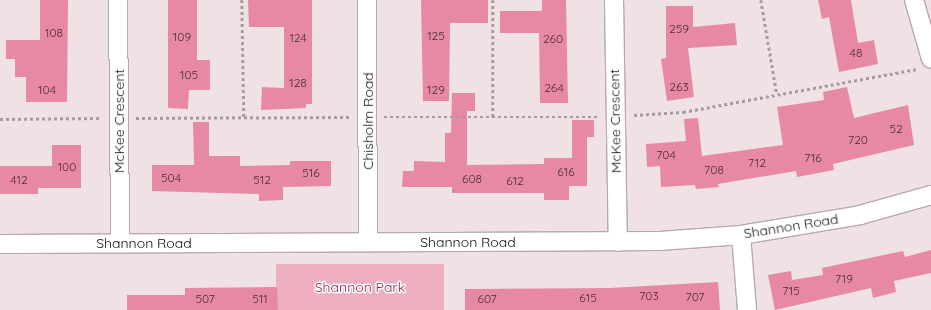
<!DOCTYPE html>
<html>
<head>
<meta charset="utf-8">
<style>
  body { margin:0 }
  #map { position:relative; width:931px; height:310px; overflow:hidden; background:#efe1e4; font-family:Quicksand,sans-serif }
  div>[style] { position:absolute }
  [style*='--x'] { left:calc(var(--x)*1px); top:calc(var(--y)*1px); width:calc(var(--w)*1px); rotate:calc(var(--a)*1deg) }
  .green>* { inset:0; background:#edaebf; transform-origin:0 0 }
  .building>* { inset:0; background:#e789a5 }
  .path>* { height:2.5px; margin-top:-1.25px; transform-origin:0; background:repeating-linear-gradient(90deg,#a69b9d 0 3px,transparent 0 6px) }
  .roads { filter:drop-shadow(1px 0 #b7a9ac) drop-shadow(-1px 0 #b7a9ac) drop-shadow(0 1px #b7a9ac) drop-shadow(0 -1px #b7a9ac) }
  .minor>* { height:18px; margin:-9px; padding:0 9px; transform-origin:9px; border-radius:9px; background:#fff }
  span { translate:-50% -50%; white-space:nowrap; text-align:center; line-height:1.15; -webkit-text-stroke:3px #fff; paint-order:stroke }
  .number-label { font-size:12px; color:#482d34 }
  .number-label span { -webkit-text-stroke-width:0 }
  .street-label { font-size:14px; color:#130e0f }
  .park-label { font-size:14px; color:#912450 }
</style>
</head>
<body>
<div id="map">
  <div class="green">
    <i style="left:444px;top:264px;width:46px;height:168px;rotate:90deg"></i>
  </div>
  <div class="building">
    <i style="clip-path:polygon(40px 0,68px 0,67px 102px,26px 102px,26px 77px,15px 77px,15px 59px,6px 59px,6px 40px,40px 40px)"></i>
    <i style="clip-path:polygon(168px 0,197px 0,197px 60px,210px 60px,210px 90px,189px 90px,188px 109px,168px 108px)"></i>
    <i style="clip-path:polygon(248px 0,312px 0,312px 104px,306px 104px,306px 108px,261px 110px,262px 87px,284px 88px,284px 27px,249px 27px)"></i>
    <i style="clip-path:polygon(421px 0,488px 0,488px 23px,450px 23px,449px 101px,423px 101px)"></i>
    <i style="clip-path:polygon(542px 0,566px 0,568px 103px,540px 103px,539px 33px,500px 33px,500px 11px,542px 11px)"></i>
    <i style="clip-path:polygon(818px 0,851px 0,858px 43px,874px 40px,878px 64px,839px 72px,829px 17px,822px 19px)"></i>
    <i style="clip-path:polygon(666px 6px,693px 6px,693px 27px,735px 23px,737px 45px,688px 48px,694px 97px,667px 101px,661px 59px,666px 58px)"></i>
    <i style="clip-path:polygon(847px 87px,854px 118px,908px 105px,914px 145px,833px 164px,834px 170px,797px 177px,796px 171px,718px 184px,719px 187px,696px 189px,695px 185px,661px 187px,660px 166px,647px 167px,646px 144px,686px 141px,684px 119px,698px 118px,702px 156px,783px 145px,777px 107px,824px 100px,823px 92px)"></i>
    <i style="clip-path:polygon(452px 93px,475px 93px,475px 111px,467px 111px,467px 165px,544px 164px,544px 158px,572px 158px,572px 120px,594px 120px,594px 137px,587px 137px,587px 186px,569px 186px,569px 200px,544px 200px,544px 193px,452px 193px,452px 187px,402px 187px,403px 171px,414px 171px,414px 161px,445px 162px,445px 133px,451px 133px)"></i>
    <i style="clip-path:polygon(193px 122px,209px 122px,209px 156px,240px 156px,240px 166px,290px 165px,290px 161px,331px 161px,331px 186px,283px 187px,283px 200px,259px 201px,259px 194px,152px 191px,152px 165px,194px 165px)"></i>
    <i style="clip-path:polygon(52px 145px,81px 145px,81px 188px,38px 188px,38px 194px,0 194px,0 166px,52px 166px)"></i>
    <i style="clip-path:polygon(931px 250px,931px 273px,894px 281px,896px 292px,873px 298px,871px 288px,775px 310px,768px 275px,791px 271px,792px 280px,823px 275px,822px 268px,903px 251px,905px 257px)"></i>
    <i style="clip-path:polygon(718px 282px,720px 310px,465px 310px,465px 289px,610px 288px)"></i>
    <i style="clip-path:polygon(277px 287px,278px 310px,127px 310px,127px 295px,185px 295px,185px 288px)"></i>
  </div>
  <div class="path">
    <i style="--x:242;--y:0;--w:117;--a:89"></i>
    <i style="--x:493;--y:0;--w:118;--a:90"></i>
    <i style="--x:761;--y:0;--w:96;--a:80.4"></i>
    <i style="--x:634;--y:115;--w:49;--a:-3.5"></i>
    <i style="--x:683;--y:112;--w:238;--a:-10.4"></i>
    <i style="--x:384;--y:117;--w:213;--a:0"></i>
    <i style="--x:136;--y:118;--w:213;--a:-0.3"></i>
    <i style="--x:0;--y:119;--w:101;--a:-0.6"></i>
  </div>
  <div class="roads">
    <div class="minor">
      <i style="--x:118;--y:0;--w:243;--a:89.5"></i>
      <i style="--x:367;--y:0;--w:242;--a:89.8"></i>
      <i style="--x:614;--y:0;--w:242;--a:89.1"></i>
      <i style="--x:914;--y:0;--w:61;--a:73.9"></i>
      <i style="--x:741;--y:235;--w:75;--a:85.4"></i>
      <i style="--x:0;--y:244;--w:660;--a:-0.26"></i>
      <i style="--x:660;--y:241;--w:81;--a:-4.2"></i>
      <i style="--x:741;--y:235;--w:121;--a:-9.5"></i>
      <i style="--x:860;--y:215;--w:74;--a:-15.7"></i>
    </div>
  </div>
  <div class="number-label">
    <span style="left:679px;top:29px">259</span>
    <span style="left:54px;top:33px">108</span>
    <span style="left:436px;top:36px">125</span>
    <span style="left:182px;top:37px">109</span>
    <span style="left:298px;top:38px">124</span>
    <span style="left:553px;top:39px">260</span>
    <span style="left:856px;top:53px">48</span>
    <span style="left:189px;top:75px">105</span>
    <span style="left:298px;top:83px">128</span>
    <span style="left:679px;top:87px">263</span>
    <span style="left:554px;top:88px">264</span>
    <span style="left:47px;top:90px">104</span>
    <span style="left:436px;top:90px">129</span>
    <span style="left:896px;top:129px">52</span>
    <span style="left:858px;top:140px">720</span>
    <span style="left:666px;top:155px">704</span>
    <span style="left:813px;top:158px">716</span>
    <span style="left:757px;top:163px">712</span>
    <span style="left:67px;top:167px">100</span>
    <span style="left:714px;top:170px">708</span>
    <span style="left:566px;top:172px">616</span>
    <span style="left:311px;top:173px">516</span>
    <span style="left:171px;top:178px">504</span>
    <span style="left:472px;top:179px">608</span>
    <span style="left:19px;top:180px">412</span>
    <span style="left:262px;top:180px">512</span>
    <span style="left:515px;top:181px">612</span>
    <span style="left:844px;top:279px">719</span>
    <span style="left:791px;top:291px">715</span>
    <span style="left:649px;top:296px">703</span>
    <span style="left:695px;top:297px">707</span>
    <span style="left:588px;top:298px">615</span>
    <span style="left:205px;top:299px">507</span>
    <span style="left:260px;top:299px">511</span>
    <span style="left:487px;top:299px">607</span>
  </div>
  <div class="street-label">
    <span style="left:119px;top:121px;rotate:-90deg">McKee Crescent</span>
    <span style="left:368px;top:121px;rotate:-90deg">Chisholm Road</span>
    <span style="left:615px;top:121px;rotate:-91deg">McKee Crescent</span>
    <span style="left:791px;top:226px;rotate:-9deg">Shannon Road</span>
    <span style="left:468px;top:242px">Shannon Road</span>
    <span style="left:144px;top:243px">Shannon Road</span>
  </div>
  <div class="park-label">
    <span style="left:360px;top:287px">Shannon Park</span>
  </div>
</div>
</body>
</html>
